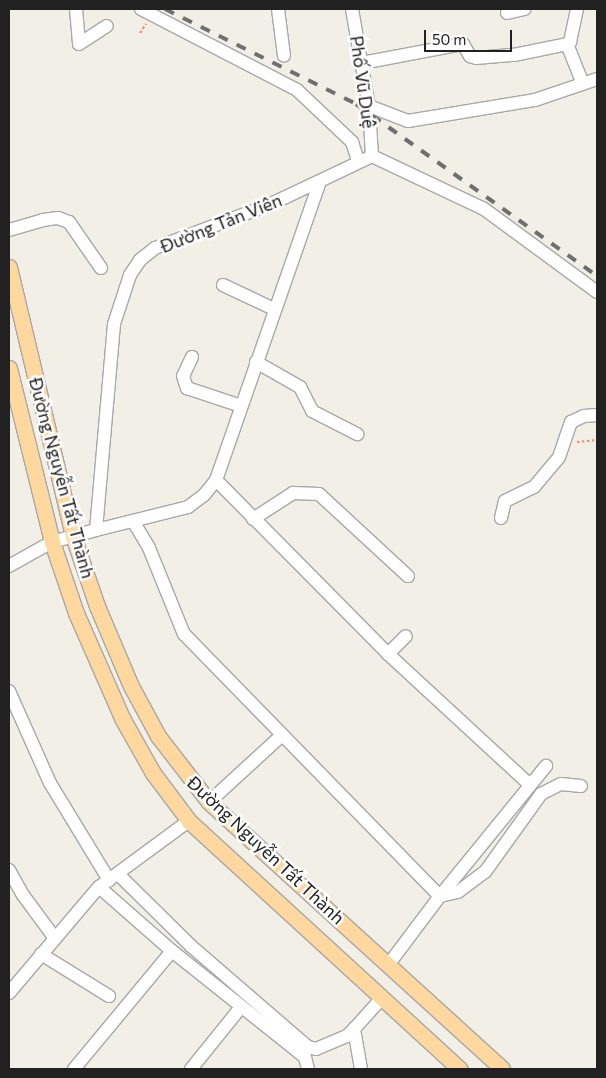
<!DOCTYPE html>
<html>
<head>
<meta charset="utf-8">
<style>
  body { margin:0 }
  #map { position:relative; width:606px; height:1078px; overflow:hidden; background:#f2efe7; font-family:Commissioner,sans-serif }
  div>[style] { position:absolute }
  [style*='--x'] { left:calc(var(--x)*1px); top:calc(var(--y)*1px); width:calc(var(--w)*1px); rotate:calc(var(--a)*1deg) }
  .path>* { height:2px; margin-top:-1px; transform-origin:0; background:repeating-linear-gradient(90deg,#ff7f6b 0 2.5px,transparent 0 5px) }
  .roads { filter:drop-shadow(1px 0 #a8a8a8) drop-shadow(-1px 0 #a8a8a8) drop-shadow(0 1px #a8a8a8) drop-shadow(0 -1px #a8a8a8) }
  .minor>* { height:12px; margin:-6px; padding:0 6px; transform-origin:6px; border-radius:6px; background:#fff }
  .major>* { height:15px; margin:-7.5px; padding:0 7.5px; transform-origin:7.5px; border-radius:7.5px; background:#ffd89f }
  .rail>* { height:4px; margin-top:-2px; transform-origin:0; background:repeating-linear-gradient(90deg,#6f6f6f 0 10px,transparent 0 20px) }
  span { translate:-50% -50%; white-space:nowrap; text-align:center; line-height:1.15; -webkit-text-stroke:5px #fff; paint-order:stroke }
  .street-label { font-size:18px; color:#212121 }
  .frame { position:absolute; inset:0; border:10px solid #212121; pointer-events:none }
  .scale { position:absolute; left:424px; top:30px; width:88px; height:22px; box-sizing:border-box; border:2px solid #212121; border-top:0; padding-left:6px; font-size:15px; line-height:18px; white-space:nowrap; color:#212121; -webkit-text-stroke:4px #fff; paint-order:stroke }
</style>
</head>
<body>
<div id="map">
  <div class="path">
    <i style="--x:140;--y:33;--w:11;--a:-56"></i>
    <i style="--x:577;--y:442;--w:20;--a:-6"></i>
  </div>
  <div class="roads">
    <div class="minor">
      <i style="--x:76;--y:9;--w:35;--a:85"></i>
      <i style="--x:79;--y:44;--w:33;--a:-33"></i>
      <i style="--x:141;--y:9;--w:176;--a:27.4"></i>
      <i style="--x:297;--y:90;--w:76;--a:43.4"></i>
      <i style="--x:352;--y:142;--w:20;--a:72"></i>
      <i style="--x:278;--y:9;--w:47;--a:82.7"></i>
      <i style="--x:352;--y:9;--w:98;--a:80.1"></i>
      <i style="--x:369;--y:106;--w:50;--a:86.6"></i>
      <i style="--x:507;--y:13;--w:18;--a:-13"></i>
      <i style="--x:567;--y:44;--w:43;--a:68.2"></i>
      <i style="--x:362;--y:63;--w:103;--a:-10.7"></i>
      <i style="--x:463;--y:44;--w:14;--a:60"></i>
      <i style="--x:470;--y:56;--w:6;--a:18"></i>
      <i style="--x:476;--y:58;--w:38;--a:-5"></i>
      <i style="--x:514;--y:55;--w:54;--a:-11.7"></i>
      <i style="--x:567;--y:44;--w:4;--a:-34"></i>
      <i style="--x:570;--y:42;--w:34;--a:-78"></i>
      <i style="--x:369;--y:106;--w:42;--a:21"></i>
      <i style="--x:408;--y:121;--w:129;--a:-9.4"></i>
      <i style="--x:535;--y:100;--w:65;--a:-18.7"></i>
      <i style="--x:9;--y:230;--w:35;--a:-16"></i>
      <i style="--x:43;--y:220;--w:15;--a:-8"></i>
      <i style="--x:58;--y:218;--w:12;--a:20"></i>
      <i style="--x:69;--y:222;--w:56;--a:55.2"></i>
      <i style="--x:223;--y:285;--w:56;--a:25.2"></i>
      <i style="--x:192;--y:357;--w:21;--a:115"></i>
      <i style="--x:183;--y:376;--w:13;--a:72"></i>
      <i style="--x:187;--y:388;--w:57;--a:18.4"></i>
      <i style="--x:256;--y:362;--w:51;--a:29.6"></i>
      <i style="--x:300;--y:387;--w:27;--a:63"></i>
      <i style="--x:312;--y:411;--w:51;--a:27.1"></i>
      <i style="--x:216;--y:480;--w:245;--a:45.3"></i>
      <i style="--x:388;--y:654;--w:193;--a:42.7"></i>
      <i style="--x:501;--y:518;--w:17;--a:-77"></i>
      <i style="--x:505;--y:501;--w:32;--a:-26"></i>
      <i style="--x:534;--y:487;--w:39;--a:-50"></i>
      <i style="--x:559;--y:457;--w:37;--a:-71"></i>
      <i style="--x:571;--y:422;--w:14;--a:-25"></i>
      <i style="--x:584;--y:416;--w:13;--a:-4"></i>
      <i style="--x:253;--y:519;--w:48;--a:-33"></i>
      <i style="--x:293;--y:493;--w:26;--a:2"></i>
      <i style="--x:319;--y:494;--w:121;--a:42.7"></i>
      <i style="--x:133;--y:521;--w:31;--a:59"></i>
      <i style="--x:149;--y:548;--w:93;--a:67.9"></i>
      <i style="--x:184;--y:634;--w:366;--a:45.7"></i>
      <i style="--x:440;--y:896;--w:85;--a:126.9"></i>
      <i style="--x:96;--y:530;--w:95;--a:-14"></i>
      <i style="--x:188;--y:507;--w:20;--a:-37"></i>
      <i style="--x:204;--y:495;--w:19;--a:-51"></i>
      <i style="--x:216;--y:480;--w:313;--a:-70.8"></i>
      <i style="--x:9;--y:566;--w:49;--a:-29.2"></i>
      <i style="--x:52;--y:542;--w:46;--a:-15.3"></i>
      <i style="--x:96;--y:530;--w:207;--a:-85"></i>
      <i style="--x:114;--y:324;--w:52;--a:-71.9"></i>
      <i style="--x:130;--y:275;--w:18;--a:-56"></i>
      <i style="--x:140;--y:260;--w:19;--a:-39"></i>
      <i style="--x:155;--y:248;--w:122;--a:-20.7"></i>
      <i style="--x:269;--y:205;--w:114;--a:-25.4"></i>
      <i style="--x:372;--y:156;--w:124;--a:25.3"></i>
      <i style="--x:484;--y:209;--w:140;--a:36.3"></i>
      <i style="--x:388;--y:654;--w:25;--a:-45"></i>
      <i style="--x:9;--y:691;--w:101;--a:66"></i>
      <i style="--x:50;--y:783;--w:114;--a:58.7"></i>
      <i style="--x:209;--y:802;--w:98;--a:-42.5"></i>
      <i style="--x:9;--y:870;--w:29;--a:61"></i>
      <i style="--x:23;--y:895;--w:52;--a:53.6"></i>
      <i style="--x:118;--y:874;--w:103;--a:44.6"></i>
      <i style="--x:191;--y:946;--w:155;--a:40.8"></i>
      <i style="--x:308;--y:1047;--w:8;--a:14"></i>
      <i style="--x:316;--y:1049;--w:34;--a:-23"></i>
      <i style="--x:347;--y:1036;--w:10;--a:-45"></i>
      <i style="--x:99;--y:887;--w:97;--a:41.2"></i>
      <i style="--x:172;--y:951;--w:170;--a:38.6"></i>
      <i style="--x:305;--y:1057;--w:12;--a:76"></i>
      <i style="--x:440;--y:896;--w:18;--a:-13"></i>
      <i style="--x:458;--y:892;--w:34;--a:-37"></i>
      <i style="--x:485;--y:872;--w:96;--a:-54.3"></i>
      <i style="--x:541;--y:794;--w:22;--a:-27"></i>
      <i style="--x:561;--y:784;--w:20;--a:6"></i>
      <i style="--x:440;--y:896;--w:168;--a:-50.8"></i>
      <i style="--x:41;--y:954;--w:80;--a:31.7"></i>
      <i style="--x:9;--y:993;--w:139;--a:-49.7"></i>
      <i style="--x:99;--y:887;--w:112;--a:-36.3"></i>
      <i style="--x:74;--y:1069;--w:153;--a:-50.3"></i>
      <i style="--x:191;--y:1069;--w:80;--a:-51.1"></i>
      <i style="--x:361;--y:1069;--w:41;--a:-99.9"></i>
      <i style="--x:354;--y:1029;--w:42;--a:-47.9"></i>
    </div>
    <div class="major">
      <i style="--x:9;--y:267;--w:277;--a:76.6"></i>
      <i style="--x:73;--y:536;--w:74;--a:71.1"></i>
      <i style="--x:97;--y:606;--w:87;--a:67"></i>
      <i style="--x:131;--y:686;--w:57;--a:61.6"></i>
      <i style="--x:158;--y:736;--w:83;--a:52.3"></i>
      <i style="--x:209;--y:802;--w:396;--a:42.3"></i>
      <i style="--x:9;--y:368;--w:179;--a:76.1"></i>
      <i style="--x:52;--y:542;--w:75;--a:71.3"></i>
      <i style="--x:76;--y:613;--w:115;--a:66.3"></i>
      <i style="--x:122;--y:718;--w:63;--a:60.6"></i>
      <i style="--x:153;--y:773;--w:60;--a:53.1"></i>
      <i style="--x:189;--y:821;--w:367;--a:42.5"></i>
    </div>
  </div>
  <div class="rail">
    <i style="--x:165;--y:9;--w:213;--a:26.4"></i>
    <i style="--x:356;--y:104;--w:296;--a:35.5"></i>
  </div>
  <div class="street-label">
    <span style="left:363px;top:82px;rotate:82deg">Phố Vũ Duệ</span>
    <span style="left:221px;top:223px;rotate:-22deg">Đường Tản Viên</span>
    <span style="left:62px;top:478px;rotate:75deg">Đường Nguyễn Tất Thành</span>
    <span style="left:266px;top:850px;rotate:43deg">Đường Nguyễn Tất Thành</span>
  </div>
  <div class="frame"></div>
  <div class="scale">50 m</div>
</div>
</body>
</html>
